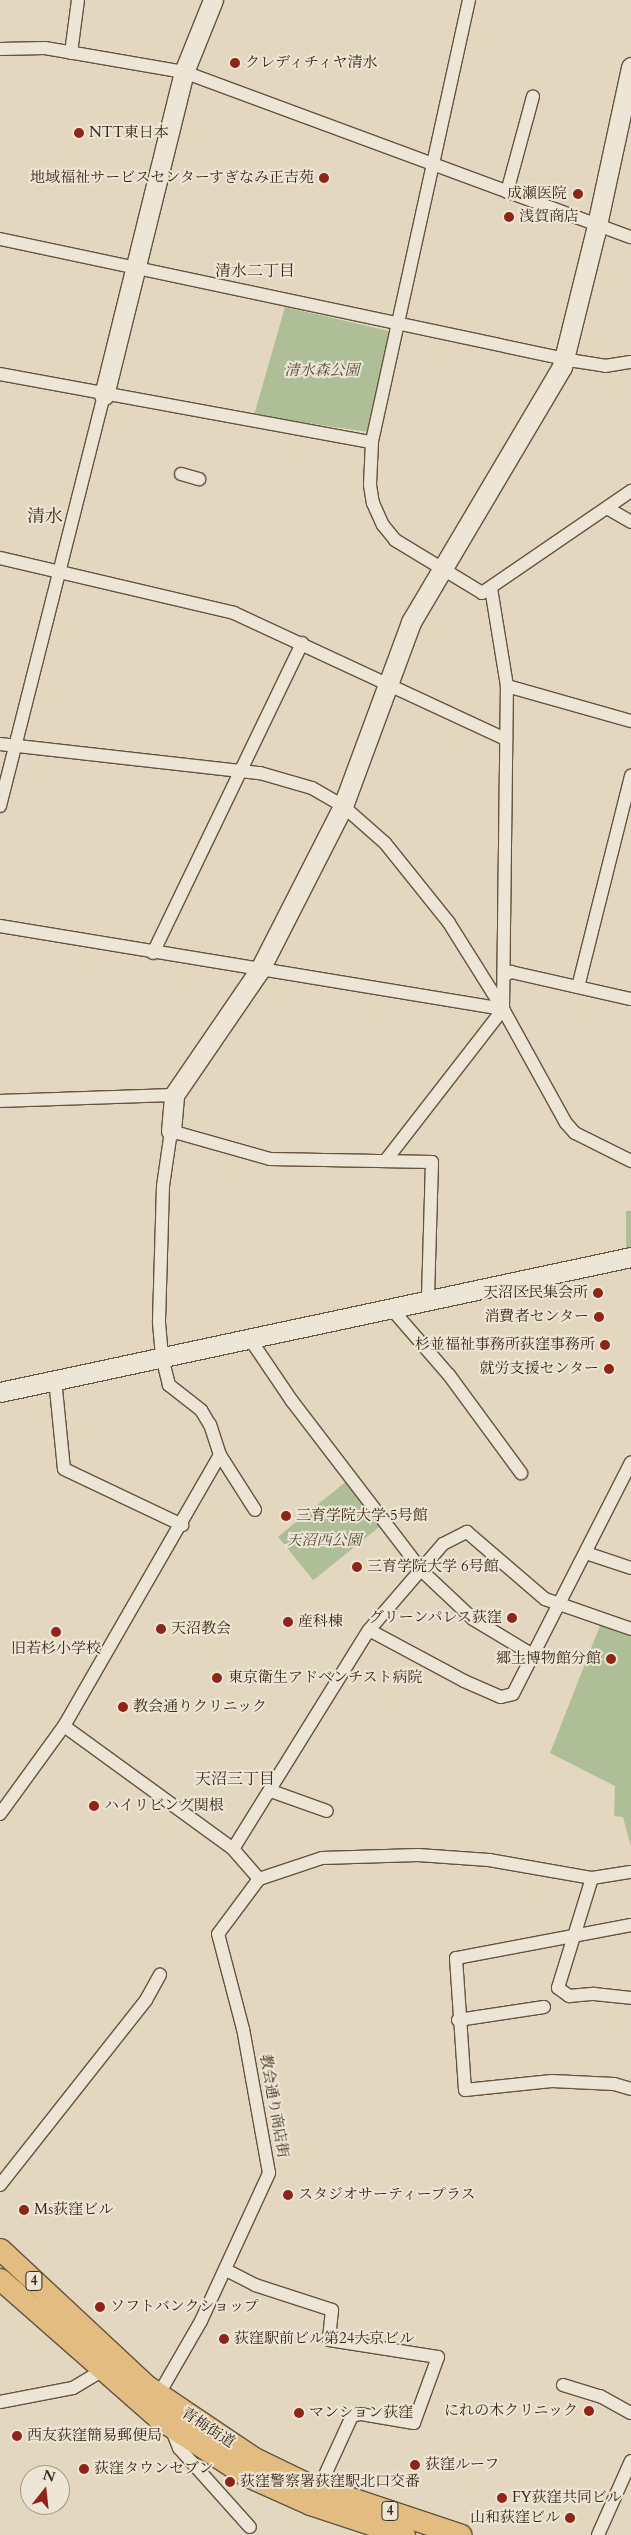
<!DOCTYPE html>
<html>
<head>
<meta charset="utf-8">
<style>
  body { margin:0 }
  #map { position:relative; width:631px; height:2535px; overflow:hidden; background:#e4d7bf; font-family:Cardo,"Noto Serif JP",serif }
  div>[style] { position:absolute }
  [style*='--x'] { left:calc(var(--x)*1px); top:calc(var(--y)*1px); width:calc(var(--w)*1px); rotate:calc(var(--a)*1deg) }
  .green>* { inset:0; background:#aebf97; transform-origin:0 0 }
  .roads { filter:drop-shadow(1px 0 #65543f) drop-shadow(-1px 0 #65543f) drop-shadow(0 1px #65543f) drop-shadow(0 -1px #65543f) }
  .street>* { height:12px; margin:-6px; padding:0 6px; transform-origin:6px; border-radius:6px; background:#ede5d5 }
  .secondary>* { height:19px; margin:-9.5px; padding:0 9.5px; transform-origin:9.5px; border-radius:9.5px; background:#ede5d5 }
  .primary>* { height:21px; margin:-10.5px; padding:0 10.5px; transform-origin:10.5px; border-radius:10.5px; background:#e2bc80 }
  .dots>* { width:14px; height:14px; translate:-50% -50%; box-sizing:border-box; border:2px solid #ede5d5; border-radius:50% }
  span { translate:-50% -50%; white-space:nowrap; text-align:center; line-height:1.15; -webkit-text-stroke:4px #ede5d5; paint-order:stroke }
  .shield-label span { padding:1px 4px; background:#ede5d5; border:1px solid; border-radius:4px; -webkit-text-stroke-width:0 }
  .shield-label { font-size:14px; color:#3b2814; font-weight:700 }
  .poi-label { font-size:15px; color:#3b2814 }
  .left { translate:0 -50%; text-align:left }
  .right { translate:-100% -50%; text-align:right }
  .park-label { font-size:15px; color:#584e35; font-style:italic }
  .street-label { font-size:15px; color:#3b2814 }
  .neighbourhood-label { font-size:16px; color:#3b2814 }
  .quarter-label { font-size:18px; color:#3b2814 }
  .north { position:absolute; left:20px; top:2465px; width:50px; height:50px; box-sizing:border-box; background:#ede5d5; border:1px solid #a69988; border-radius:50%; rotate:16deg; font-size:14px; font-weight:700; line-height:20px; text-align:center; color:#3b2814 }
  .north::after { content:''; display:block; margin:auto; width:18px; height:22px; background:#8f2418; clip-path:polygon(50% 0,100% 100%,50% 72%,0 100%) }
</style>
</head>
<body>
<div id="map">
  <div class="green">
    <i style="clip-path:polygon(285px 307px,393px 332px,368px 432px,254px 415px)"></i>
    <i style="left:626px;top:1211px;width:5px;height:37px"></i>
    <i style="left:348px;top:1480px;width:56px;height:90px;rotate:51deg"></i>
    <i style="clip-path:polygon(601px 1623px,631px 1632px,631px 1847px,623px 1817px,614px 1816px,615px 1786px,550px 1753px)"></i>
  </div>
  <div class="roads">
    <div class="street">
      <i style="--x:469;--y:0;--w:453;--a:102.4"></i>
      <i style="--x:372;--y:442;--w:43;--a:92.7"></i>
      <i style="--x:370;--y:485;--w:18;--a:81"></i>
      <i style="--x:373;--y:503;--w:24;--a:66"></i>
      <i style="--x:383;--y:525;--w:19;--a:51"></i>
      <i style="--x:395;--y:540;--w:102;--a:31.3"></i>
      <i style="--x:482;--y:593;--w:181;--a:-34.4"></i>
      <i style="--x:0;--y:49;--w:45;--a:-1.3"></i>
      <i style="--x:45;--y:48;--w:141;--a:9.8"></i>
      <i style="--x:184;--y:72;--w:476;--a:20.3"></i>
      <i style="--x:71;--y:53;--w:53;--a:-82.5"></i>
      <i style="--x:507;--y:192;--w:99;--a:-74.8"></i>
      <i style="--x:0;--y:239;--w:588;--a:11.98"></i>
      <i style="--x:575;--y:361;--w:30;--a:9"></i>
      <i style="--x:605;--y:366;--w:26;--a:-9"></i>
      <i style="--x:0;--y:374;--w:378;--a:10.4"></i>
      <i style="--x:181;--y:474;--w:19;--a:16"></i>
      <i style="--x:607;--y:508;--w:28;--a:30"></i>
      <i style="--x:0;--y:558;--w:240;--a:13.2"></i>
      <i style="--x:234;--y:613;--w:300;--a:24.9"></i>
      <i style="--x:507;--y:686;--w:129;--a:15.8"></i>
      <i style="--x:0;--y:744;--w:262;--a:6.4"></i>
      <i style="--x:260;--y:773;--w:54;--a:16.1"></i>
      <i style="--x:312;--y:788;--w:36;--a:30"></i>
      <i style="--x:343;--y:806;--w:56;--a:41.4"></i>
      <i style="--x:385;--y:843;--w:102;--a:51.3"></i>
      <i style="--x:449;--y:923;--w:102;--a:57.9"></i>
      <i style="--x:503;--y:1009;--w:130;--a:61.1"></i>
      <i style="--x:566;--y:1123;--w:13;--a:48"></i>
      <i style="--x:575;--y:1133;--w:63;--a:26.6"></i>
      <i style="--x:0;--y:806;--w:424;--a:-75.8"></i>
      <i style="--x:0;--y:926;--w:510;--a:9.37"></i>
      <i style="--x:153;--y:953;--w:344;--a:-64.3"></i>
      <i style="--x:505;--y:975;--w:7;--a:-27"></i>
      <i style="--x:511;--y:972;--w:123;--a:12.7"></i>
      <i style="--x:578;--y:987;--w:218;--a:-75.9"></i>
      <i style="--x:0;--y:1101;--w:174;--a:-2"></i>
      <i style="--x:386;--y:1160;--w:191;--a:-52.2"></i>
      <i style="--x:503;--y:1009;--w:323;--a:-89.3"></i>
      <i style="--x:507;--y:686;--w:99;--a:-99.3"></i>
      <i style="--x:390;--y:1307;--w:90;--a:49.1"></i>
      <i style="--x:449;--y:1375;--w:122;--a:53.7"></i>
      <i style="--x:250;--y:1339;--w:75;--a:55.9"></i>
      <i style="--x:292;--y:1401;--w:213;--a:52.6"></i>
      <i style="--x:421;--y:1570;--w:71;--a:43.3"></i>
      <i style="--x:473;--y:1619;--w:70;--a:31"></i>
      <i style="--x:59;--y:1379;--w:10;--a:107"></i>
      <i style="--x:56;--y:1389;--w:80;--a:84.3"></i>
      <i style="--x:64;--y:1469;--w:131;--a:25.4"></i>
      <i style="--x:220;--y:1455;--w:65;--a:57.5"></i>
      <i style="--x:586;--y:1553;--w:47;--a:18.4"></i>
      <i style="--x:369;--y:1630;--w:108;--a:28.2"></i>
      <i style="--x:464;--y:1681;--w:40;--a:23.4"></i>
      <i style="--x:501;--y:1697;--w:12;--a:-14"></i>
      <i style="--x:513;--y:1694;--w:260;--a:-63"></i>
      <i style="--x:64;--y:1726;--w:209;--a:36"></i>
      <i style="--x:233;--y:1849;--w:40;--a:49"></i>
      <i style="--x:271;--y:1791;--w:59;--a:19.7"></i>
      <i style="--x:0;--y:1814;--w:109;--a:-54"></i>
      <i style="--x:64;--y:1726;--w:313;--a:-60.1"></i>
      <i style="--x:220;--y:1455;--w:32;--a:-108"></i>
      <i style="--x:210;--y:1425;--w:17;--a:-121"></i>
      <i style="--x:201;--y:1410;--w:41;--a:-142"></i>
      <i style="--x:169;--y:1385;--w:29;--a:-104"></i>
      <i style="--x:162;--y:1357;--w:36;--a:-95"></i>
      <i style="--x:159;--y:1321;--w:135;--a:-88.3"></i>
      <i style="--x:163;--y:1186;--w:56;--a:-81.7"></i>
      <i style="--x:171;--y:1131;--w:103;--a:15.8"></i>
      <i style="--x:270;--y:1159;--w:162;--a:1.1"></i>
      <i style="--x:432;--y:1162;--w:137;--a:91.7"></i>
      <i style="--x:233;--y:1849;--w:258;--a:-58.2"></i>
      <i style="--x:369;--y:1630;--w:113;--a:-49.3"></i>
      <i style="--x:443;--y:1544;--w:27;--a:-27"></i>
      <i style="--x:467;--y:1532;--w:103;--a:40.7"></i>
      <i style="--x:545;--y:1599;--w:91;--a:19.2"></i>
      <i style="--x:592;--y:1878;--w:115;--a:107.2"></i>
      <i style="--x:558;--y:1988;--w:14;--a:36"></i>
      <i style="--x:569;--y:1996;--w:25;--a:-5"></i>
      <i style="--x:594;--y:1994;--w:37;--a:6"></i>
      <i style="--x:259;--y:1879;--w:66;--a:-18.4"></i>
      <i style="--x:322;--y:1858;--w:96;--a:-1.8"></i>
      <i style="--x:418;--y:1855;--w:71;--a:4"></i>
      <i style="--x:489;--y:1860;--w:105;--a:9.9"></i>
      <i style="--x:592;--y:1878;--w:39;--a:-9"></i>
      <i style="--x:631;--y:1925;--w:178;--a:169.3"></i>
      <i style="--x:456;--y:1958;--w:132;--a:86.1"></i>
      <i style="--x:465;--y:2090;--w:87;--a:-5.9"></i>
      <i style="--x:552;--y:2081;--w:62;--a:2.8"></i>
      <i style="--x:614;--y:2084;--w:18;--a:16"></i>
      <i style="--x:458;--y:2020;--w:87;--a:-8.6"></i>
      <i style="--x:0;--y:2185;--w:236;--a:-51.7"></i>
      <i style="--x:146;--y:2000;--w:29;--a:-61"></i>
      <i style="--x:226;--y:2270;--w:33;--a:27"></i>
      <i style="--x:255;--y:2285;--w:81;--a:18"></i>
      <i style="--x:332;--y:2310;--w:30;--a:96"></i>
      <i style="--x:329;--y:2340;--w:110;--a:8.9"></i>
      <i style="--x:438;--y:2357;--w:70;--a:110"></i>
      <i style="--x:414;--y:2423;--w:55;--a:-170.5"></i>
      <i style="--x:360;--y:2414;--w:8;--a:166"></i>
      <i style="--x:352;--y:2416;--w:79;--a:114.6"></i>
      <i style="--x:563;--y:2385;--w:39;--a:17"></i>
      <i style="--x:600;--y:2396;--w:35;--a:29"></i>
      <i style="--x:156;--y:2399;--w:90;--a:-60"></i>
      <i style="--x:201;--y:2321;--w:163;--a:-65.3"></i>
      <i style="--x:269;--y:2173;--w:146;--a:-100.2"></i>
      <i style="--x:243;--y:2029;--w:98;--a:-104.7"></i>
      <i style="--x:218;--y:1934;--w:69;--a:-53.3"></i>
      <i style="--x:0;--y:2402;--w:74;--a:-10.9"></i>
      <i style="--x:73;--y:2388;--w:33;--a:-31"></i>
      <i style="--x:171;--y:2428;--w:22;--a:68"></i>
      <i style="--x:179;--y:2448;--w:106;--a:48.1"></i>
      <i style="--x:598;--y:2535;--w:81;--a:-66"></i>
    </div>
    <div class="secondary">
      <i style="--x:104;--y:395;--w:333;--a:-76.1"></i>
      <i style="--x:184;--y:72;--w:78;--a:-68.1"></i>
      <i style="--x:171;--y:1131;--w:36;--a:-85"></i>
      <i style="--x:174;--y:1095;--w:150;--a:-55.6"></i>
      <i style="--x:259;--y:971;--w:185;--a:-63"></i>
      <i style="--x:343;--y:806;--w:196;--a:-69.7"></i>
      <i style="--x:411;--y:622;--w:296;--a:-59.4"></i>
      <i style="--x:562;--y:367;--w:137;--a:-76.1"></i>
      <i style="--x:595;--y:234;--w:171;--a:-77.8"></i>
      <i style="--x:0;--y:1392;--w:645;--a:-12.08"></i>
    </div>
    <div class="primary">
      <i style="--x:0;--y:2249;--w:201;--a:43"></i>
      <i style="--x:147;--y:2386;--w:129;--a:33.9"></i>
      <i style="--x:254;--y:2458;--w:58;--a:25.7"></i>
      <i style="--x:306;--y:2483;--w:163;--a:18.5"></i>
      <i style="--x:0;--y:2279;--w:210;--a:41.3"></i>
      <i style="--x:158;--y:2418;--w:104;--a:33.2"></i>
      <i style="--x:245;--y:2475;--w:71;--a:24"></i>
      <i style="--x:310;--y:2504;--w:99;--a:18.3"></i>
    </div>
  </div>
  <div class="dots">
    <i style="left:235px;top:63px;background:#8f2418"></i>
    <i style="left:79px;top:133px;background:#8f2418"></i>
    <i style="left:324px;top:178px;background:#8f2418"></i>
    <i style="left:578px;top:194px;background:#8f2418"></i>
    <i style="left:509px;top:217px;background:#8f2418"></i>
    <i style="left:598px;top:1293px;background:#8f2418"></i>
    <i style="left:599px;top:1317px;background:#8f2418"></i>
    <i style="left:605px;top:1345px;background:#8f2418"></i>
    <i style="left:609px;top:1369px;background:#8f2418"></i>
    <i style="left:286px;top:1516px;background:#8f2418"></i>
    <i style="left:357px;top:1567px;background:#8f2418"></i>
    <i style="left:512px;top:1618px;background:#8f2418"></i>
    <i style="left:288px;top:1622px;background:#8f2418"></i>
    <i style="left:161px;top:1629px;background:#8f2418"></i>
    <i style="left:56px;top:1632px;background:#8f2418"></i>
    <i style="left:611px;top:1659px;background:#8f2418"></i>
    <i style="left:217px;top:1678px;background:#8f2418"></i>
    <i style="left:123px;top:1707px;background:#8f2418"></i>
    <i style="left:94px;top:1806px;background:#8f2418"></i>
    <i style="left:288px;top:2195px;background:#8f2418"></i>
    <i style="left:24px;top:2210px;background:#8f2418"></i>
    <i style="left:100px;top:2307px;background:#8f2418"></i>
    <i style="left:224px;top:2339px;background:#8f2418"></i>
    <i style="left:589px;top:2411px;background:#8f2418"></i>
    <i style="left:299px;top:2413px;background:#8f2418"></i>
    <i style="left:17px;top:2436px;background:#8f2418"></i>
    <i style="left:415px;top:2465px;background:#8f2418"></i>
    <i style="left:84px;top:2469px;background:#8f2418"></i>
    <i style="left:230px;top:2482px;background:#8f2418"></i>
    <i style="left:502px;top:2498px;background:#8f2418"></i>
    <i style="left:570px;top:2518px;background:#8f2418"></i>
  </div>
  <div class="shield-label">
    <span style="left:34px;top:2281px">4</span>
    <span style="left:390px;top:2511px">4</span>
  </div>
  <div class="poi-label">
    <span class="left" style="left:245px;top:63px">クレディチィヤ清水</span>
    <span class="left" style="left:89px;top:133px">NTT東日本</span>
    <span class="right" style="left:314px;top:178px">地域福祉サービスセンターすぎなみ正吉苑</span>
    <span class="right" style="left:567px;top:194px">成瀬医院</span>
    <span class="left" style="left:519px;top:217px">浅賀商店</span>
    <span class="right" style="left:588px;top:1293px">天沼区民集会所</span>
    <span class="right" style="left:589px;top:1317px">消費者センター</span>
    <span class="right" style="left:595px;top:1345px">杉並福祉事務所荻窪事務所</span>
    <span class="right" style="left:599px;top:1369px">就労支援センター</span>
    <span class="left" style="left:296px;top:1516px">三育学院大学 5号館</span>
    <span class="left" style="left:367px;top:1567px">三育学院大学 6号館</span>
    <span class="right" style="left:502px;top:1618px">グリーンパレス荻窪</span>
    <span class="left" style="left:298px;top:1622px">産科棟</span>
    <span class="left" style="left:171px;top:1629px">天沼教会</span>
    <span style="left:56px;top:1649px">旧若杉小学校</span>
    <span class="right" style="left:601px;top:1659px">郷土博物館分館</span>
    <span class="left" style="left:228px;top:1678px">東京衛生アドベンチスト病院</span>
    <span class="left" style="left:133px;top:1707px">教会通りクリニック</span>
    <span class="left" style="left:104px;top:1806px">ハイリビング関根</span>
    <span class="left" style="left:298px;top:2195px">スタジオサーティープラス</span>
    <span class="left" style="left:34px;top:2210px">Ms荻窪ビル</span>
    <span class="left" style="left:110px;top:2307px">ソフトバンクショップ</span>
    <span class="left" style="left:234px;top:2339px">荻窪駅前ビル第24大京ビル</span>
    <span class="right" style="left:578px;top:2411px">にれの木クリニック</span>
    <span class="left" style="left:309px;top:2413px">マンション荻窪</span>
    <span class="left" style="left:27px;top:2436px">西友荻窪簡易郵便局</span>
    <span class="left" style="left:425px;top:2465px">荻窪ルーフ</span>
    <span class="left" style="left:94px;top:2469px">荻窪タウンセブン</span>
    <span class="left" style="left:240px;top:2482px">荻窪警察署荻窪駅北口交番</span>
    <span class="left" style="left:512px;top:2498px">FY荻窪共同ビル</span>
    <span class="right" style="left:560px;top:2518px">山和荻窪ビル</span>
  </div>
  <div class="park-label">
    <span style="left:322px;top:371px">清水森公園</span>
    <span style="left:324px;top:1541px">天沼西公園</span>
  </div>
  <div class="street-label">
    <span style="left:274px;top:2106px;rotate:80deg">教会通り商店街</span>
    <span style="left:208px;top:2428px;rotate:33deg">青梅街道</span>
  </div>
  <div class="neighbourhood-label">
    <span style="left:255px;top:271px">清水二丁目</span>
    <span style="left:235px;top:1779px">天沼三丁目</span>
  </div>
  <div class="quarter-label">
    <span style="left:45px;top:517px">清水</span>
  </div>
  <div class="north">N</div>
</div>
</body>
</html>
